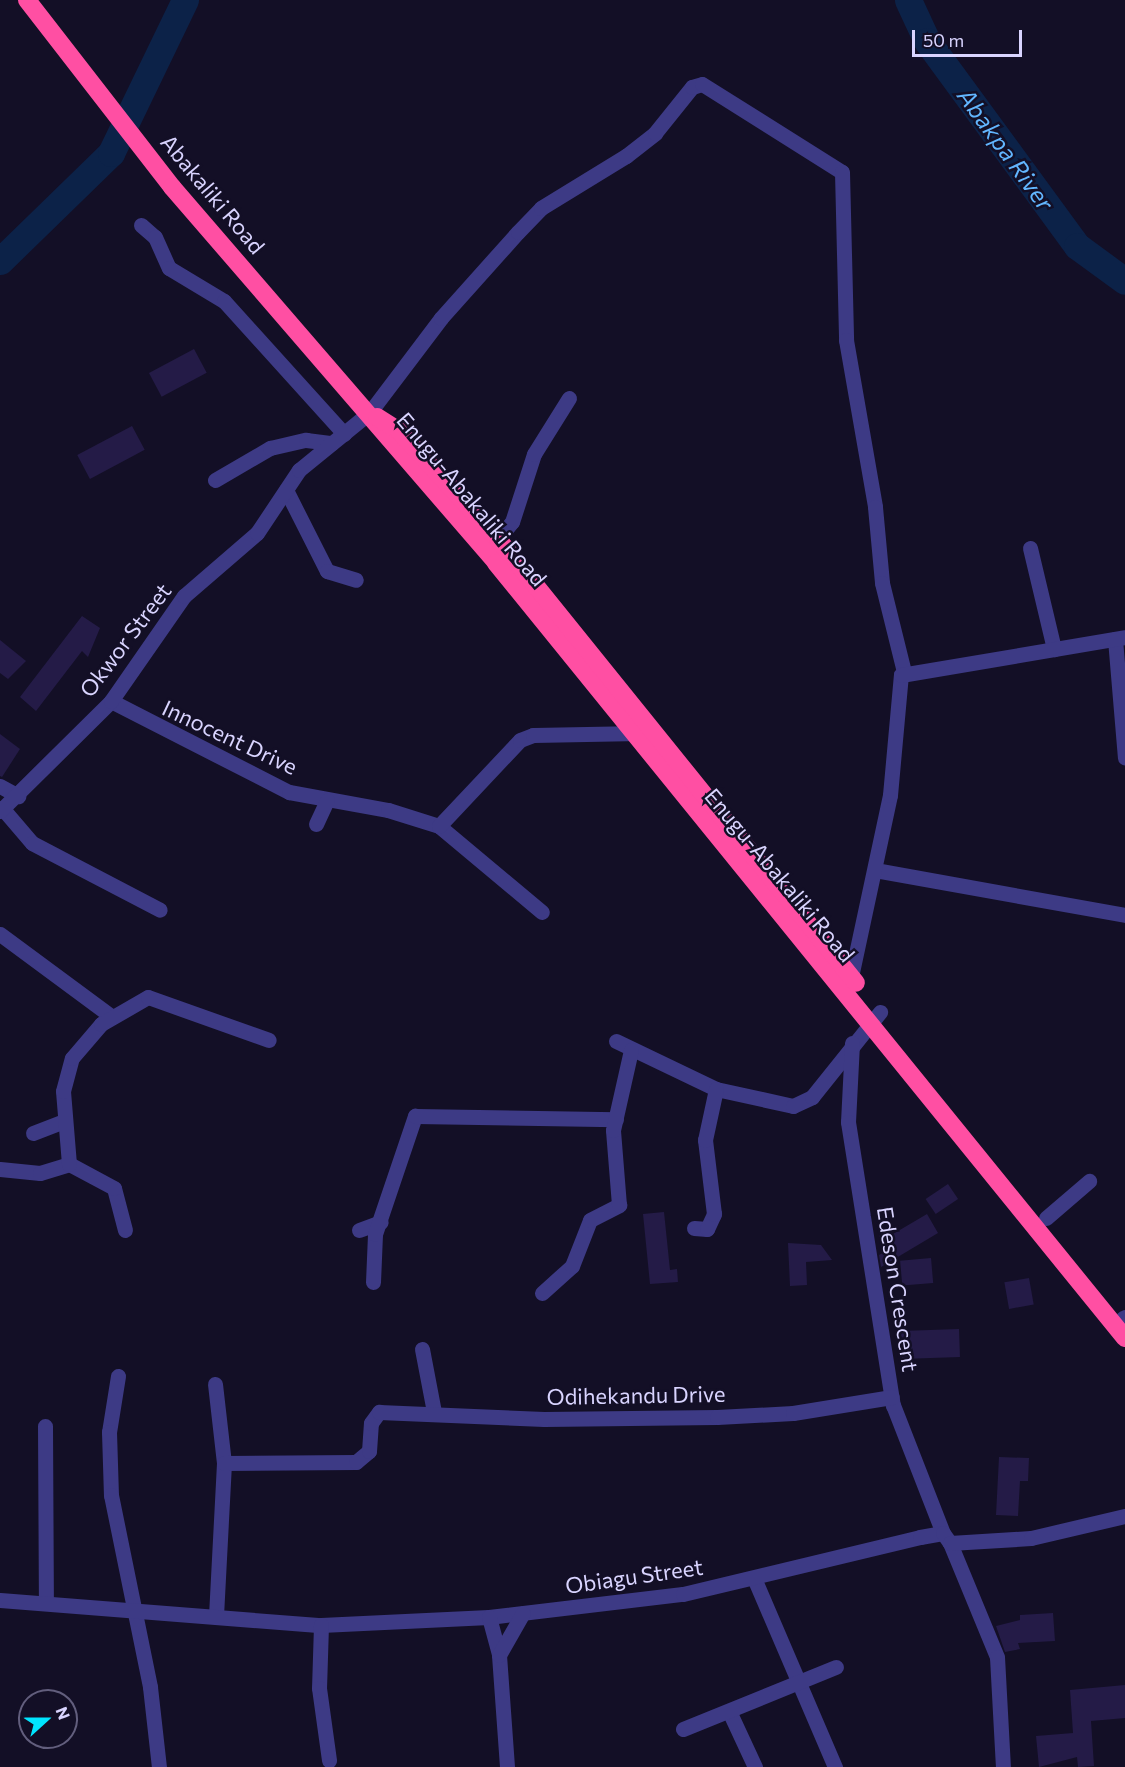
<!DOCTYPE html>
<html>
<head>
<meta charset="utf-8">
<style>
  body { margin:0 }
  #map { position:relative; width:1125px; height:1767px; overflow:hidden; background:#130f26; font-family:Commissioner,sans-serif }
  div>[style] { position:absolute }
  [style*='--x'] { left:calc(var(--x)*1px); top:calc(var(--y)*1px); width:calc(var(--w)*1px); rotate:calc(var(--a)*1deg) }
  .river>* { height:27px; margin:-13.5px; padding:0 13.5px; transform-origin:13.5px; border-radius:13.5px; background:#0c2248 }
  .building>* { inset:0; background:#241b47; transform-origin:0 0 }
  .minor>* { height:15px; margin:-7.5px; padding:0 7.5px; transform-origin:7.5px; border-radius:7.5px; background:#3d3a85 }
  .highway>* { height:18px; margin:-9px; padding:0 9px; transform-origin:9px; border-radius:9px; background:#ff4fa3 }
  span { translate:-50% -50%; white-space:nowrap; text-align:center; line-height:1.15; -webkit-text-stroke:5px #130f26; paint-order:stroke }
  .street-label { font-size:22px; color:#d9d4ff }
  .water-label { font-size:24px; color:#62b6ff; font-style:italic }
  .north { position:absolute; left:18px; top:1689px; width:60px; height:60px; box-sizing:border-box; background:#130f26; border:2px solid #625e7d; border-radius:50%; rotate:69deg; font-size:16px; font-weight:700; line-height:24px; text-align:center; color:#d9d4ff }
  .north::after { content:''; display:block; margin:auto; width:21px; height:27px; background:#00e5ff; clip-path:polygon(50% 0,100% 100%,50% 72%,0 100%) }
  .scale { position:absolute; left:912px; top:30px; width:110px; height:27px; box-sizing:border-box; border:3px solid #d9d4ff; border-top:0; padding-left:8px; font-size:18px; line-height:21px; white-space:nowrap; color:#d9d4ff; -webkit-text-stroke:4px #130f26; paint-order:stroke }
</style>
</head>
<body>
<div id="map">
  <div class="river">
    <i style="--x:908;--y:0;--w:45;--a:65.1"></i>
    <i style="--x:927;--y:41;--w:254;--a:53.8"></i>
    <i style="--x:1077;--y:246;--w:59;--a:36.1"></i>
    <i style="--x:0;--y:261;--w:155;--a:-44.2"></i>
    <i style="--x:111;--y:153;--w:170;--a:-64.2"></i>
  </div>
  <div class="building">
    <i style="left:194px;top:349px;width:27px;height:51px;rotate:62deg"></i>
    <i style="left:132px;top:426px;width:27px;height:62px;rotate:62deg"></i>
    <i style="clip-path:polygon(82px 616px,100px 628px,88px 657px,82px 651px,36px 711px,20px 697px)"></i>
    <i style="clip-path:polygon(0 640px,26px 661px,8px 679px,0 673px)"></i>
    <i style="clip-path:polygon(0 734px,20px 749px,2px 777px,0 776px)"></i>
    <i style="left:948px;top:1184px;width:18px;height:27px;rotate:56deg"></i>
    <i style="clip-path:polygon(664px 1212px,670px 1270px,677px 1269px,678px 1282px,650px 1284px,643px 1214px)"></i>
    <i style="clip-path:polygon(927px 1214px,938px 1233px,881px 1267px,879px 1255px,888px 1250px,879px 1236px,890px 1229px,893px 1234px)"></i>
    <i style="clip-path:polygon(788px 1243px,821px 1245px,832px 1260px,806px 1262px,807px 1285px,790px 1286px)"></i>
    <i style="left:931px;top:1258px;width:25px;height:31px;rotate:85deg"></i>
    <i style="left:1029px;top:1278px;width:27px;height:25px;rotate:80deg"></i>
    <i style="left:959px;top:1329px;width:28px;height:58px;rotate:88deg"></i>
    <i style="clip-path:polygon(999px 1457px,1029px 1458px,1028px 1481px,1020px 1481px,1018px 1516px,996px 1515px)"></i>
    <i style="clip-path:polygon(1053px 1613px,1055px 1641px,1018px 1643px,1020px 1649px,1005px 1652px,996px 1626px,1020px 1620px,1020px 1615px)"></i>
    <i style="clip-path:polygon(1125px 1685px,1125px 1718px,1091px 1721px,1094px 1766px,1078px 1767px,1077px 1757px,1039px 1767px,1036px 1736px,1073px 1733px,1070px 1690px)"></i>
  </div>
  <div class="minor">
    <i style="--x:141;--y:225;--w:18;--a:41"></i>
    <i style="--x:155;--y:237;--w:34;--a:66"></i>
    <i style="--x:169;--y:268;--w:64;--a:31"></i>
    <i style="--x:224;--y:301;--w:179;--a:47.9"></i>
    <i style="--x:215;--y:480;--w:64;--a:-30.2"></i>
    <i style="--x:270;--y:448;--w:37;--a:-13"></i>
    <i style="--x:306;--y:440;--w:26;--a:7"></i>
    <i style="--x:286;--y:490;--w:91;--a:63.2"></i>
    <i style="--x:327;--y:571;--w:30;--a:17"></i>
    <i style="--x:498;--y:539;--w:22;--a:-51"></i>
    <i style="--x:512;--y:522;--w:71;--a:-72.1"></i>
    <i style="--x:534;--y:454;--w:66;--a:-58"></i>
    <i style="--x:1030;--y:548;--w:104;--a:76.6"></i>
    <i style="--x:1115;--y:639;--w:119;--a:85.2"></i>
    <i style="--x:111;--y:701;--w:200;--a:27.1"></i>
    <i style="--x:289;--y:792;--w:101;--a:10.3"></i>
    <i style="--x:388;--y:810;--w:53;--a:17.4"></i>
    <i style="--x:439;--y:826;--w:134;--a:39.9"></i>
    <i style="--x:0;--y:786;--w:21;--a:29"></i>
    <i style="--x:2;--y:808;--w:46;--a:49.4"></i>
    <i style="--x:32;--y:843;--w:144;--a:27.6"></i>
    <i style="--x:0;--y:811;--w:156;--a:-44.7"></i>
    <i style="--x:111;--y:701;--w:128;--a:-55.2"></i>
    <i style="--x:184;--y:596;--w:96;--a:-40.8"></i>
    <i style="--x:257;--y:533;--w:76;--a:-56.3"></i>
    <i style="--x:299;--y:470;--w:92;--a:-39.2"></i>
    <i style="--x:370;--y:412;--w:118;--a:-52.9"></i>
    <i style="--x:441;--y:318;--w:115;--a:-48.2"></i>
    <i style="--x:518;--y:232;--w:33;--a:-46"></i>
    <i style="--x:541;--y:208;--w:100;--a:-31.5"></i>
    <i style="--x:626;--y:156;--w:37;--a:-38"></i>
    <i style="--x:655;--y:133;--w:59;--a:-51.2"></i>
    <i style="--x:692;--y:87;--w:10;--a:-17"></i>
    <i style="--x:702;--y:84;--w:165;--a:32.2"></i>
    <i style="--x:842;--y:172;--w:168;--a:88.6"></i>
    <i style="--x:846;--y:340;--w:169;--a:80.1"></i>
    <i style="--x:875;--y:507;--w:76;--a:84.7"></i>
    <i style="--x:882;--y:583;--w:92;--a:76.1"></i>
    <i style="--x:316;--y:824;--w:26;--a:-65"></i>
    <i style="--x:439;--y:826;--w:118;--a:-46.7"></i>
    <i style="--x:520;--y:740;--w:14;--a:-21"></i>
    <i style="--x:533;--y:735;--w:107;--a:-1.1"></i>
    <i style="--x:875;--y:870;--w:254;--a:10.2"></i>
    <i style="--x:0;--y:934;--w:138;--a:36.5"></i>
    <i style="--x:851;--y:977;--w:186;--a:-77.9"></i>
    <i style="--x:890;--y:795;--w:121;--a:-84.8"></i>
    <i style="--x:901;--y:675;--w:227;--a:-9.6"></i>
    <i style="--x:616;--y:1041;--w:111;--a:25.6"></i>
    <i style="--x:716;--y:1089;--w:79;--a:12.4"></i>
    <i style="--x:793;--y:1106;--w:21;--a:-25"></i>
    <i style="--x:812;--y:1097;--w:109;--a:-51.3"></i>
    <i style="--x:852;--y:1043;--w:79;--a:92.9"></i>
    <i style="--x:848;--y:1122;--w:287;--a:81"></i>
    <i style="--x:893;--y:1405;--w:137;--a:68.7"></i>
    <i style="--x:33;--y:1133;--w:34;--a:-21"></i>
    <i style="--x:0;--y:1169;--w:40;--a:5.7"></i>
    <i style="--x:40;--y:1173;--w:30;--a:-17"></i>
    <i style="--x:1046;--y:1218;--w:57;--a:-40.7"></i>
    <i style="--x:694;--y:1228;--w:13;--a:4"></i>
    <i style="--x:707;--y:1229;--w:17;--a:-65"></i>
    <i style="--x:714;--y:1214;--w:75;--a:-96.9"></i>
    <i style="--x:705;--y:1140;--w:52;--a:-77.8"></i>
    <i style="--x:125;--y:1230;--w:43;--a:-104.7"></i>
    <i style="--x:114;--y:1188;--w:51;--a:-151.9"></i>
    <i style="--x:69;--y:1164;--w:73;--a:-94.7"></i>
    <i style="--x:63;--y:1091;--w:34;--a:-75"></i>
    <i style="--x:72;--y:1058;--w:45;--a:-49.5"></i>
    <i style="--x:101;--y:1024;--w:54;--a:-29.9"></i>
    <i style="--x:148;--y:997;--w:128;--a:19.6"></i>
    <i style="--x:359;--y:1230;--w:23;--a:-20"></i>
    <i style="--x:373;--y:1282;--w:48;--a:-87.6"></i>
    <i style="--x:375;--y:1234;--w:125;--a:-71.3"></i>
    <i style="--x:415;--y:1116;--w:201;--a:0.9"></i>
    <i style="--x:542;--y:1293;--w:40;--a:-42"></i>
    <i style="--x:572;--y:1266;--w:49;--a:-68.6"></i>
    <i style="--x:590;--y:1220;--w:33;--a:-27"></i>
    <i style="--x:619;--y:1205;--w:75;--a:-94.6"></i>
    <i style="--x:613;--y:1130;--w:82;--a:-77.3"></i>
    <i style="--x:1123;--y:1318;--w:2;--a:-27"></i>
    <i style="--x:422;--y:1349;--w:64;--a:79.2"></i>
    <i style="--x:118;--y:1376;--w:57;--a:99.1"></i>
    <i style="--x:109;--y:1432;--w:63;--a:88.2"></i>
    <i style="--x:111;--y:1495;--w:196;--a:78.5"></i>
    <i style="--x:150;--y:1687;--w:81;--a:83.6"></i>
    <i style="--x:215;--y:1384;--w:80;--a:83.5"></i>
    <i style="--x:224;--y:1463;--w:154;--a:93"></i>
    <i style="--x:45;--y:1426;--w:176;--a:89.7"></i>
    <i style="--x:224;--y:1463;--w:132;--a:-0.4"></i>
    <i style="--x:356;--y:1462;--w:17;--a:-40"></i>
    <i style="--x:369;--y:1451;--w:28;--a:-86"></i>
    <i style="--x:371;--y:1423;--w:14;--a:-54"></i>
    <i style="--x:379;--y:1412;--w:165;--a:2.4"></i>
    <i style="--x:544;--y:1419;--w:173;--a:-0.7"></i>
    <i style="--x:717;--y:1417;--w:76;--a:-3"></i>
    <i style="--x:793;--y:1413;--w:100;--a:-9.2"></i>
    <i style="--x:950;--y:1543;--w:123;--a:67.6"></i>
    <i style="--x:997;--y:1657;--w:110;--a:86.9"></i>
    <i style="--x:754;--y:1578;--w:206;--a:66.8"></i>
    <i style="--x:0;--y:1600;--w:322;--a:4.5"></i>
    <i style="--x:321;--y:1625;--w:168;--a:-2.7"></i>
    <i style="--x:489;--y:1617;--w:195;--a:-6.8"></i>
    <i style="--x:683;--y:1594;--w:244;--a:-13.5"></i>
    <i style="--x:920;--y:1537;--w:23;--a:-10"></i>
    <i style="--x:943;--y:1533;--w:12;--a:55"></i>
    <i style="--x:950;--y:1543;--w:81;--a:-3.5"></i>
    <i style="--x:1031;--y:1538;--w:97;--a:-13.2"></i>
    <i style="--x:489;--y:1617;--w:39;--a:75"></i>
    <i style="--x:499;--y:1655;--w:112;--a:85.9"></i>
    <i style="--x:321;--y:1625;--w:63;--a:91.8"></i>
    <i style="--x:319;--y:1688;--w:73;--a:82.1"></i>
    <i style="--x:499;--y:1655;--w:48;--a:-60.3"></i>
    <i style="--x:729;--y:1711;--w:62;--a:65.1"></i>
    <i style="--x:683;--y:1729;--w:165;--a:-22.1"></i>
  </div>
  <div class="highway">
    <i style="--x:27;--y:0;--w:237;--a:52.2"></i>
    <i style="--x:172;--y:187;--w:496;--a:49.2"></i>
    <i style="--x:496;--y:563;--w:998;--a:50.94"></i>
    <i style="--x:377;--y:417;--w:26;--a:32"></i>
    <i style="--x:399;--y:431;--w:147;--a:47.5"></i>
    <i style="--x:498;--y:539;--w:570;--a:51.12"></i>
  </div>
  <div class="street-label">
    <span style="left:213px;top:194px;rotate:50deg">Abakaliki Road</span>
    <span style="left:472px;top:499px;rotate:50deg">Enugu-Abakaliki Road</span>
    <span style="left:125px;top:640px;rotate:-53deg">Okwor Street</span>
    <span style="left:230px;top:737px;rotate:25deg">Innocent Drive</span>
    <span style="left:780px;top:875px;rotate:50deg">Enugu-Abakaliki Road</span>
    <span style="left:898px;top:1289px;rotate:81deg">Edeson Crescent</span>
    <span style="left:636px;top:1395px;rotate:-1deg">Odihekandu Drive</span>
    <span style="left:634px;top:1576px;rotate:-8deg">Obiagu Street</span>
  </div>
  <div class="water-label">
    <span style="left:1006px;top:149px;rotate:54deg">Abakpa River</span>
  </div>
  <div class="north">N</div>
  <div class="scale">50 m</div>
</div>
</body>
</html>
